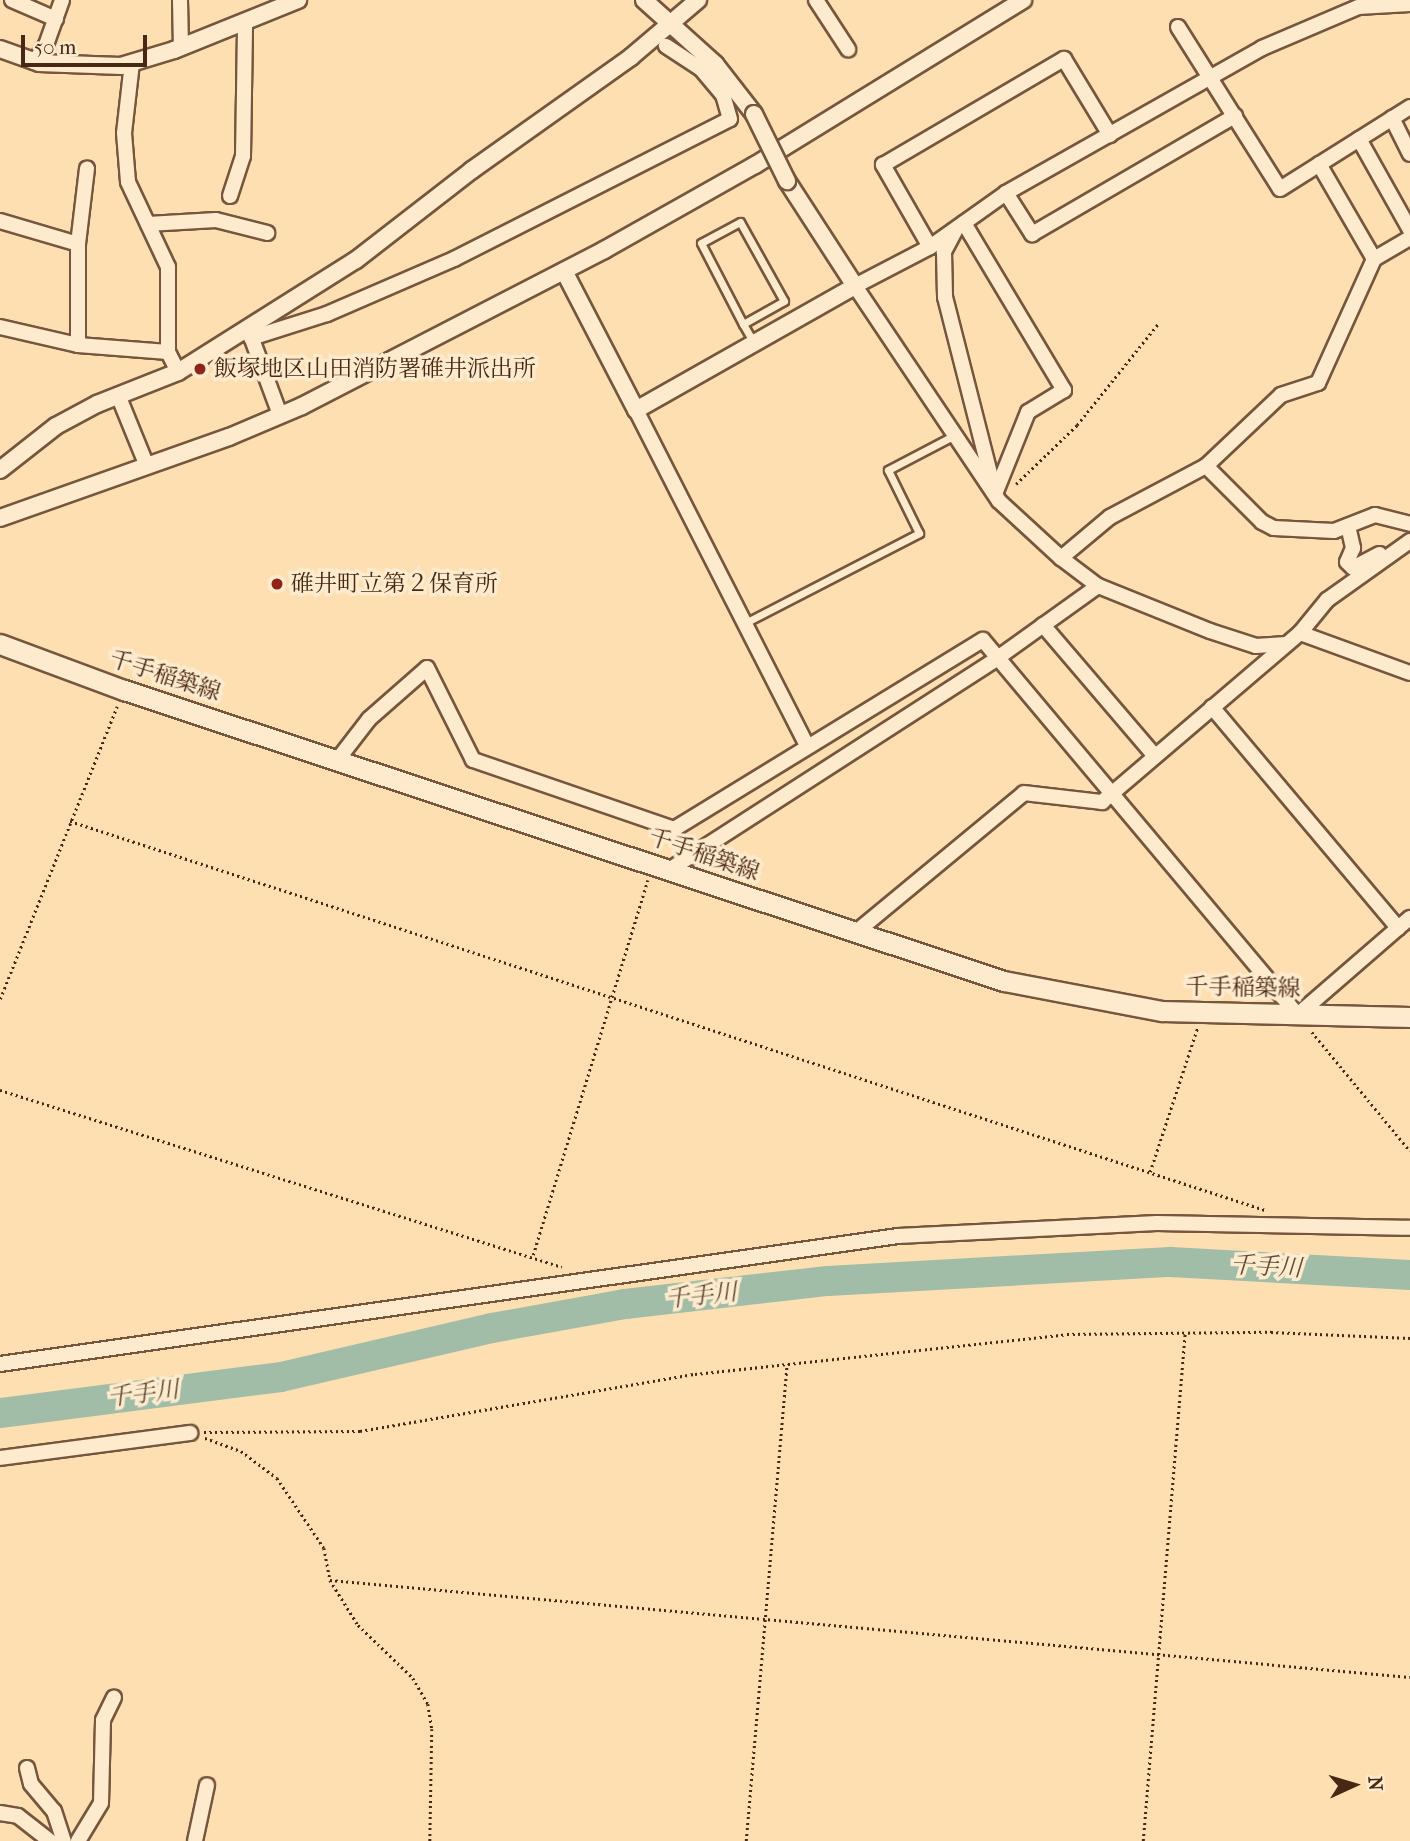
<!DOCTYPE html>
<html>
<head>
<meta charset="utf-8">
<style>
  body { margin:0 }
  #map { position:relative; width:1410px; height:1841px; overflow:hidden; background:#fedfb2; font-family:"IM FELL French Canon","Noto Serif JP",serif }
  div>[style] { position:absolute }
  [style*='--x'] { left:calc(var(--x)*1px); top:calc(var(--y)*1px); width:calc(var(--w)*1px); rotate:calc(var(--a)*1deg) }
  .river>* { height:30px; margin:-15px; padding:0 15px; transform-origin:15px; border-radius:15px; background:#a1bda7 }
  .path>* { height:2.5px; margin-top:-1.25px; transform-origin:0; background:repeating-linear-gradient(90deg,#482814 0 2px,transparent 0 5.5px) }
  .roads { filter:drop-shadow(2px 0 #76563c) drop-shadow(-2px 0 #76563c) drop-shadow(0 2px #76563c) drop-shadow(0 -2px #76563c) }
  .service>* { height:7px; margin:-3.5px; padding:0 3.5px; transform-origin:3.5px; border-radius:3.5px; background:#feeacd }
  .minor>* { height:14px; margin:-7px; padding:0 7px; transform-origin:7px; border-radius:7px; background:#feeacd }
  .tertiary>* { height:16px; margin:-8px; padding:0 8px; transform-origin:8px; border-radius:8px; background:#feeacd }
  .secondary>* { height:19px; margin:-9.5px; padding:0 9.5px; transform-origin:9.5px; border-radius:9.5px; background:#feeacd }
  .bridges { filter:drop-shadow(2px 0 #76563c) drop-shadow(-2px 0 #76563c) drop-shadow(0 2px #76563c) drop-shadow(0 -2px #76563c) }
  .tertiary-bridge>* { height:16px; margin:-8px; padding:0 8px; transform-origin:8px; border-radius:8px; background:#feeacd }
  .dots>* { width:19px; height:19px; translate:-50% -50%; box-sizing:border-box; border:4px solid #feeacd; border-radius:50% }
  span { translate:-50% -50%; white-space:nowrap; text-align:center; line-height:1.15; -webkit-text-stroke:7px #feeacd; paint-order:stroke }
  .poi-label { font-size:23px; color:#482814 }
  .left { translate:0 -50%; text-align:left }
  .street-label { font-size:23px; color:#482814 }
  .water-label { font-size:24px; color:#5e4d39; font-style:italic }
  .north { position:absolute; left:1319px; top:1750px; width:70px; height:70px; -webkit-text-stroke:5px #feeacd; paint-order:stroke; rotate:86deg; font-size:19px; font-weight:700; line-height:28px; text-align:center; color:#482814 }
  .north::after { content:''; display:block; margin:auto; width:24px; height:32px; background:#482814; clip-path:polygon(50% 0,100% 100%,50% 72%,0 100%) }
  .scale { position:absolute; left:21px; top:35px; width:126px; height:32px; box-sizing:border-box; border:4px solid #482814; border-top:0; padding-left:9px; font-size:21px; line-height:24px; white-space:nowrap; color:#482814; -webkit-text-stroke:5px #feeacd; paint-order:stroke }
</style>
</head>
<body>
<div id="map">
  <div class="river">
    <i style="--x:0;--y:1413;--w:283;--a:-7.3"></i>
    <i style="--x:281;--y:1377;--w:217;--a:-13.1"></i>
    <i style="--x:492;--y:1328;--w:135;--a:-10.2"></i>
    <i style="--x:625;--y:1304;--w:204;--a:-6.5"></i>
    <i style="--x:828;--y:1281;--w:343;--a:-3.2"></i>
    <i style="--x:1170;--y:1262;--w:240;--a:3.1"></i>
  </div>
  <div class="path">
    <i style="--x:1016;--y:484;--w:85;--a:-44"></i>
    <i style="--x:1077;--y:425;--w:129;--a:-51.3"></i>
    <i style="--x:70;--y:821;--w:1257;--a:18.03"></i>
    <i style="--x:0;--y:999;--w:315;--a:-68.2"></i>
    <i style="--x:1312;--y:1032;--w:154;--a:50.5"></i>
    <i style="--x:0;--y:1090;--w:589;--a:17.48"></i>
    <i style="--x:1150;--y:1172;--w:151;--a:-71.8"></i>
    <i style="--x:533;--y:1255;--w:392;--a:-73"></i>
    <i style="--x:204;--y:1432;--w:156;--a:-0.4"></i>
    <i style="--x:360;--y:1431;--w:340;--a:-9.7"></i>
    <i style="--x:695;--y:1374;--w:374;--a:-6.1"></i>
    <i style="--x:1067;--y:1334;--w:204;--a:-0.6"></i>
    <i style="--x:1271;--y:1332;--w:139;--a:2.5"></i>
    <i style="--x:205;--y:1438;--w:38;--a:20"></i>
    <i style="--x:241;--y:1451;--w:45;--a:36.9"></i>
    <i style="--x:277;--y:1478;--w:84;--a:56.1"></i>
    <i style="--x:324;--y:1548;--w:33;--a:79"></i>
    <i style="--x:330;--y:1580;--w:53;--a:58.1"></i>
    <i style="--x:358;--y:1625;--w:76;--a:43.9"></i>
    <i style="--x:413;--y:1678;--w:30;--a:60"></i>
    <i style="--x:428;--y:1704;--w:25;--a:81"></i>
    <i style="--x:432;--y:1729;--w:112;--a:91"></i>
    <i style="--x:330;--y:1580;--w:1084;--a:5.13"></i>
    <i style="--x:746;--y:1841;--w:479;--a:-85.1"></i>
    <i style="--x:1143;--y:1841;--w:511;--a:-85.28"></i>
  </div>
  <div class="roads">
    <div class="service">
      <i style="--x:743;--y:324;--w:47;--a:-29.3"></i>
      <i style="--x:784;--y:301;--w:90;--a:-119.1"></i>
      <i style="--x:740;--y:222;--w:44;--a:151.7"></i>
      <i style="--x:701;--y:243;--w:91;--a:62.6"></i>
      <i style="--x:743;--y:324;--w:22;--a:60"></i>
      <i style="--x:745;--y:623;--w:196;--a:-27.3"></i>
      <i style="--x:919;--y:533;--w:70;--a:-116.2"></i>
      <i style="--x:888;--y:470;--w:76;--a:-27.6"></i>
    </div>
    <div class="minor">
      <i style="--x:12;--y:0;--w:48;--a:23.4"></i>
      <i style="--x:180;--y:0;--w:48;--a:88.8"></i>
      <i style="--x:816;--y:0;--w:59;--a:56.9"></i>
      <i style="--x:1178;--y:27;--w:191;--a:57.8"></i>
      <i style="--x:1280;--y:189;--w:154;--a:-32.2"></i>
      <i style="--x:34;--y:62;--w:21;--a:-55"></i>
      <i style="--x:46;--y:45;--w:48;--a:-70.4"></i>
      <i style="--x:132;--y:63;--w:70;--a:96.5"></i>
      <i style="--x:124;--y:133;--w:49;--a:85.3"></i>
      <i style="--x:128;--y:182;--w:94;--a:64.8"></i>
      <i style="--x:168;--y:267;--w:85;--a:90"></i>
      <i style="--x:168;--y:352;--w:22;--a:63"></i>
      <i style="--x:1392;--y:118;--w:40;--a:63.4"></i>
      <i style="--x:1359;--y:139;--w:104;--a:60.7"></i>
      <i style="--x:1319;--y:164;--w:110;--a:59.9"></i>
      <i style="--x:1006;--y:193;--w:49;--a:57.6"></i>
      <i style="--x:1032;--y:234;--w:235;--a:-30.2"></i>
      <i style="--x:230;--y:196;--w:42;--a:-72"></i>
      <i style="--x:243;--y:156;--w:133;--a:-89.1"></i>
      <i style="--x:0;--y:221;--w:81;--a:16.4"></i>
      <i style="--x:964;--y:223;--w:195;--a:59.1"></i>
      <i style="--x:1064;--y:390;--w:42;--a:148.6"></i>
      <i style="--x:1028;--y:412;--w:88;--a:111.9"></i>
      <i style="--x:148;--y:224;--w:68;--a:-3.4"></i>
      <i style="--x:216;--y:220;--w:53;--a:14.3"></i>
      <i style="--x:955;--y:231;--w:24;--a:118"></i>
      <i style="--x:944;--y:252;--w:45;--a:88.7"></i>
      <i style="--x:945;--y:297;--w:191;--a:75.7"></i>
      <i style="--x:930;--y:247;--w:95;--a:-119.8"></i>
      <i style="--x:883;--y:165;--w:210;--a:-30.4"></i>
      <i style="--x:1064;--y:59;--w:89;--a:58.8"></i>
      <i style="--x:0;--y:327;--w:80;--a:13"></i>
      <i style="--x:78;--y:345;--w:90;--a:4.4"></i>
      <i style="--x:249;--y:331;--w:90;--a:69.7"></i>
      <i style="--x:251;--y:338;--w:80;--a:-17.5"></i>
      <i style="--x:327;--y:314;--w:138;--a:-23.4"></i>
      <i style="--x:454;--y:259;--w:309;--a:-26.9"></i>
      <i style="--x:730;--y:119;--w:25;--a:-106"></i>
      <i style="--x:723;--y:95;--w:34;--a:-130"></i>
      <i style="--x:701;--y:69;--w:42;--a:-146.7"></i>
      <i style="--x:78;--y:345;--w:101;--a:-90"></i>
      <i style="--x:78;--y:244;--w:76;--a:-83.2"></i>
      <i style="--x:118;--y:395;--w:77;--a:67.8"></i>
      <i style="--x:636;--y:410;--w:377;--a:63"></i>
      <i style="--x:1206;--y:466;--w:79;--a:45"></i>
      <i style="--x:1262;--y:522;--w:13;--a:27"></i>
      <i style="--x:1274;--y:528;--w:60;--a:2.9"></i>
      <i style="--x:1334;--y:531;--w:44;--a:-21.3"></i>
      <i style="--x:1375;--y:515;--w:36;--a:14"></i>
      <i style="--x:1348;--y:526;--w:23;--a:77"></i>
      <i style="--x:1353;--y:548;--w:15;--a:113"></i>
      <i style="--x:1347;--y:562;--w:8;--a:45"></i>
      <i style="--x:1353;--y:568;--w:30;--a:-28"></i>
      <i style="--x:1061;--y:558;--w:64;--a:-39.9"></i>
      <i style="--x:1110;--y:517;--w:109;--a:-28"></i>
      <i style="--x:1206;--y:466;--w:103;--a:-43.4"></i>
      <i style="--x:1281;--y:395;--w:39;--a:-18"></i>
      <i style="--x:1318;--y:383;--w:136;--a:-65.7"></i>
      <i style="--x:1374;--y:259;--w:42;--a:-30.3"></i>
      <i style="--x:1043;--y:625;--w:172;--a:49.5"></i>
      <i style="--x:1300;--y:633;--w:117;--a:20"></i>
      <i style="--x:1286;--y:644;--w:30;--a:176"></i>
      <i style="--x:1256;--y:646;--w:48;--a:-161.9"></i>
      <i style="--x:1210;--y:631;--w:121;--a:-158.1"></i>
      <i style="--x:1098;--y:586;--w:46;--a:-142.9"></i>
      <i style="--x:1061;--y:558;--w:84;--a:-137.4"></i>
      <i style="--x:999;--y:501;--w:259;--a:-123.8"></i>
      <i style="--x:855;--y:286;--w:85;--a:-27.5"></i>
      <i style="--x:930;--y:247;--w:93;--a:-35.4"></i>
      <i style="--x:1006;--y:193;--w:294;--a:-29.5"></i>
      <i style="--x:1262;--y:48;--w:104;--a:-23.1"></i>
      <i style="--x:1358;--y:7;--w:52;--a:-3.3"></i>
      <i style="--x:1212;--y:707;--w:289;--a:49.9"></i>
      <i style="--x:1398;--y:928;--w:130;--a:139.1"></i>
      <i style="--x:339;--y:758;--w:49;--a:-52.4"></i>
      <i style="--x:369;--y:719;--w:77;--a:-41.3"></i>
      <i style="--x:427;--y:668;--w:103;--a:63.4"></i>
      <i style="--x:473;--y:760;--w:213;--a:18.9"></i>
      <i style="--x:674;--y:829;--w:362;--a:-31.5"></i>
      <i style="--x:983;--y:640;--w:487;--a:50"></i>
      <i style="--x:669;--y:870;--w:389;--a:-32.8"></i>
      <i style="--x:996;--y:659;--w:125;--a:-35.6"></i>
      <i style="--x:1398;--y:928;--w:16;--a:-40"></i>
      <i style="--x:855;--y:933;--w:219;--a:-39.6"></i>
      <i style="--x:1024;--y:793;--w:79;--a:6.6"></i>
      <i style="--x:1102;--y:802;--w:260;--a:-40.5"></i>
      <i style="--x:1300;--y:633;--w:43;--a:-50.7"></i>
      <i style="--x:1327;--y:600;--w:102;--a:-35.4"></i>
      <i style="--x:0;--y:1364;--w:907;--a:-8.11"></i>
      <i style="--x:898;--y:1236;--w:259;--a:-2.9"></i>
      <i style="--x:1157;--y:1223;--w:253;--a:1.1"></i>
      <i style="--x:0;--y:1458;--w:192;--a:-7.5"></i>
      <i style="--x:27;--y:1768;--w:16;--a:76"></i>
      <i style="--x:31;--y:1784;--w:35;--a:50"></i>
      <i style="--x:54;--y:1811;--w:32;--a:72"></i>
      <i style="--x:0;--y:1813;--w:18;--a:9"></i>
      <i style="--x:18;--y:1816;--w:41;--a:38"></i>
      <i style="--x:78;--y:1841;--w:44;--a:-58.8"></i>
      <i style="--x:101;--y:1803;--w:83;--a:-88.6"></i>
      <i style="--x:103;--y:1720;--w:25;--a:-64"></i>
      <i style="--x:195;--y:1841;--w:57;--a:-77.9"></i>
    </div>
    <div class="tertiary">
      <i style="--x:644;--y:0;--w:96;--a:42"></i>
      <i style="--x:715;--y:64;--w:63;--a:52"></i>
      <i style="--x:0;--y:49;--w:41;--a:19.7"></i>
      <i style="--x:39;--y:63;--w:82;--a:2.1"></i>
      <i style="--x:121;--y:66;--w:55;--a:-16.8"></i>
      <i style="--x:174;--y:50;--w:134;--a:-22"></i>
      <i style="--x:564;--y:271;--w:157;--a:62.6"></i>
      <i style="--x:636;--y:410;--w:252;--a:-29.5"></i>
      <i style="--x:855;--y:286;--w:125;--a:-122.9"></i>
      <i style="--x:0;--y:470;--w:71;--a:-38.2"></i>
      <i style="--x:56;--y:426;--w:47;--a:-28.2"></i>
      <i style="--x:97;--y:404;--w:87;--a:-21.6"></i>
      <i style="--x:178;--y:372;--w:210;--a:-32.2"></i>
      <i style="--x:356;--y:260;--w:147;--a:-37.8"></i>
      <i style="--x:472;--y:170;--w:195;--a:-35.4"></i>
      <i style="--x:631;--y:57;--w:88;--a:-40.4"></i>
      <i style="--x:0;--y:518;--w:243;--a:-19.5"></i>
      <i style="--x:229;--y:437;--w:79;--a:-23"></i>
      <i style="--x:302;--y:406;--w:340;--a:-27.3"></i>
      <i style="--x:604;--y:250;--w:173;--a:-29.4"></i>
      <i style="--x:755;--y:165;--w:315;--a:-31.6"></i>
    </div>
    <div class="secondary">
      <i style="--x:0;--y:644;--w:132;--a:20.4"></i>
      <i style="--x:124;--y:690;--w:927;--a:18.3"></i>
      <i style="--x:1004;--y:981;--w:161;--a:10.8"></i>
      <i style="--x:1162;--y:1011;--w:248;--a:1.4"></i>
    </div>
  </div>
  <div class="bridges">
    <div class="tertiary-bridge">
      <i style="--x:754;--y:114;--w:75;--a:63.8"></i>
    </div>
  </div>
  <div class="dots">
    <i style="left:200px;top:369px;background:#8f2418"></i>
    <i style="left:277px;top:584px;background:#8f2418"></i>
  </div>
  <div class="poi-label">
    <span class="left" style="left:214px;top:369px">飯塚地区山田消防署碓井派出所</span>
    <span class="left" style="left:291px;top:584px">碓井町立第２保育所</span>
  </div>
  <div class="street-label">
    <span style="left:165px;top:676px;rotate:18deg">千手稲築線</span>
    <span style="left:704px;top:855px;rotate:19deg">千手稲築線</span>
    <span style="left:1243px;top:988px;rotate:1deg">千手稲築線</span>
  </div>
  <div class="water-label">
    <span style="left:1266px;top:1267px;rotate:3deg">千手川</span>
    <span style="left:701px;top:1296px;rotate:-6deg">千手川</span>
    <span style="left:143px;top:1394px;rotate:-7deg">千手川</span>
  </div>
  <div class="north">N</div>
  <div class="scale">50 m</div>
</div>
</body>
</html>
